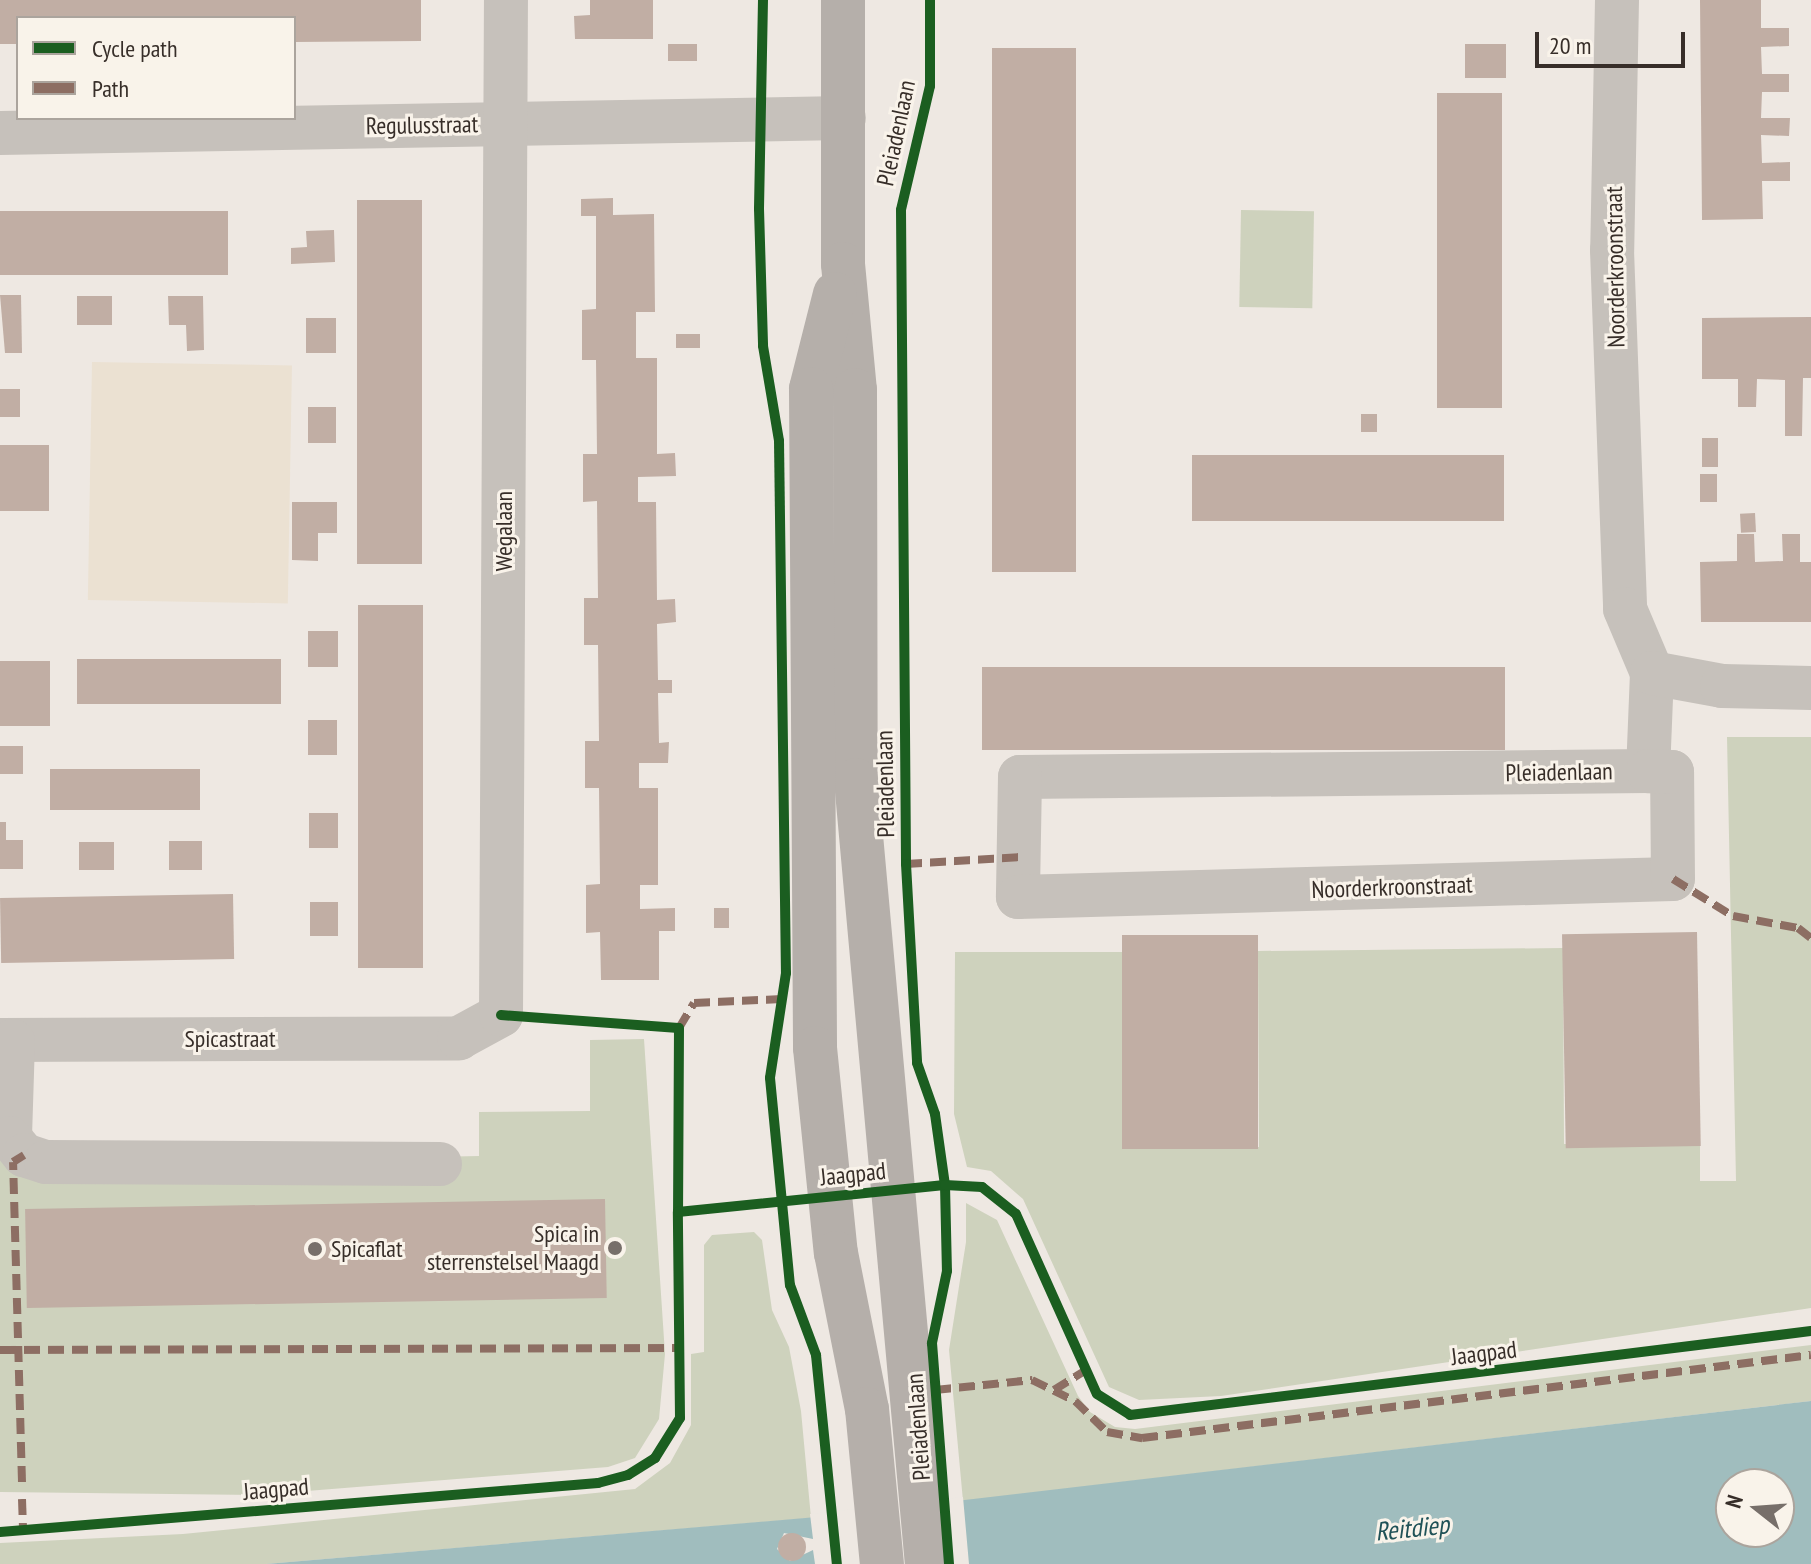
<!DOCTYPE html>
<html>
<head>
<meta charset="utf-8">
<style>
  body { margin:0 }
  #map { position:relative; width:1811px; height:1564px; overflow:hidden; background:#eee8e2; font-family:"PT Sans Narrow",sans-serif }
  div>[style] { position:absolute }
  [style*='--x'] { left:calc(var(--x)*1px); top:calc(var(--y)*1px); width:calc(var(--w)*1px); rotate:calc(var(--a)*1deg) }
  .green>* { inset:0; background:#ced2bd; transform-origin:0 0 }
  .plaza>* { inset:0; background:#ebe1d2; transform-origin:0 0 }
  .water>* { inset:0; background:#a0bdbe }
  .pier>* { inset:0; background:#eee8e2 }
  .building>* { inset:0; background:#c1aea4; transform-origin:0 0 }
  .round { border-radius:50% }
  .minor>* { height:44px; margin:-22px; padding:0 22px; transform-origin:22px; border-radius:22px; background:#c6c1bb }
  .major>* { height:44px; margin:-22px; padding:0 22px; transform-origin:22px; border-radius:22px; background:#b5afaa }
  .quiet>* { height:8px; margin-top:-4px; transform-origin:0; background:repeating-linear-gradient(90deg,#8d6e63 0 16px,transparent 0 24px) }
  .cycleway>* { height:10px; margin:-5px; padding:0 5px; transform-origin:5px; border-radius:5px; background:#1b5e20 }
  .dots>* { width:22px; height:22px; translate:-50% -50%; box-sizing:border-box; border:4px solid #f9f3ea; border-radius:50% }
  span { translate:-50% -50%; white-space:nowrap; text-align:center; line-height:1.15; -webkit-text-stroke:6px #f9f3ea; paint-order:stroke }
  .street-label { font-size:24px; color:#372e29 }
  .poi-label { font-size:24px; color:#372e29 }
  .right { translate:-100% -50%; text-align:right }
  .left { translate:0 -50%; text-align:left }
  .water-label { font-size:26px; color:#205257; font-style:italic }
  .legend { position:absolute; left:16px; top:16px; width:280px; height:104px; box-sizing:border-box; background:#f9f3ea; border:2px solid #aba49d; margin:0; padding:10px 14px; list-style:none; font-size:24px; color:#372e29 }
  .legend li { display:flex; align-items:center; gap:16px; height:40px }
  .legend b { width:40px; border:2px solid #aba49d }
  .north { position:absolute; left:1715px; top:1468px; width:80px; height:80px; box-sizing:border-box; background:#f9f3ea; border:2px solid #aba49d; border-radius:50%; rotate:287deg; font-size:22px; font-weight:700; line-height:32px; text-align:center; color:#372e29 }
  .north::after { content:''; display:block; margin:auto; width:28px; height:36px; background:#776f6a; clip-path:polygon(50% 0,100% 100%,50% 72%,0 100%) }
  .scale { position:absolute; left:1535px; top:32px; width:150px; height:36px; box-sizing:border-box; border:4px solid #372e29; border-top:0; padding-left:10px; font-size:24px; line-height:28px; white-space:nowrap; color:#372e29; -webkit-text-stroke:6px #f9f3ea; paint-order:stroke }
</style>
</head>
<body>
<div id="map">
  <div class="green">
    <i style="left:1241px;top:210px;width:73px;height:97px;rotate:1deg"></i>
    <i style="clip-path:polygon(1727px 737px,1811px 737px,1811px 1308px,1221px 1396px,1139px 1400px,1109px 1387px,1023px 1199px,991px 1171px,967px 1167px,954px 1114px,955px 952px,1122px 952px,1125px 1148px,1259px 1147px,1258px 951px,1563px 948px,1564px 1144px,1700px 1144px,1700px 1181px,1736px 1181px)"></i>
    <i style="clip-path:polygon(644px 1039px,665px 1354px,659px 1419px,635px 1458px,608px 1467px,257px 1495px,0 1492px,0 1078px,11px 1166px,479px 1156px,479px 1112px,590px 1111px,590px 1040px)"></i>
    <i style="clip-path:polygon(966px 1203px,997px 1220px,1078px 1396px,1090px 1412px,1115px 1427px,1135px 1429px,1811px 1345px,1811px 1401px,963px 1501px,949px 1350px,966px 1242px)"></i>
    <i style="clip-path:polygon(754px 1232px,762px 1240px,772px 1310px,789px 1347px,801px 1411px,811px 1518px,266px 1564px,0 1564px,0 1543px,183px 1534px,635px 1489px,670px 1463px,691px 1425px,691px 1354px,704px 1352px,704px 1245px,712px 1235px)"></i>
  </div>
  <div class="plaza">
    <i style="left:92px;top:362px;width:200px;height:238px;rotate:1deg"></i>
  </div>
  <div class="water">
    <i style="clip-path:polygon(evenodd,1811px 1401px,1811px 1564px,266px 1564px,828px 1516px,1811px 1401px,1731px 1484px,1779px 1484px,1779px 1532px,1731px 1532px,1731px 1484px)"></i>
  </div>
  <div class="pier">
    <i style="clip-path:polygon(963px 1497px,969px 1564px,815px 1564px,813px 1550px,790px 1561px,777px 1549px,784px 1533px,813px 1539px,810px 1514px)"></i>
  </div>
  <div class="building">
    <i style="clip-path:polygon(0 0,421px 0,421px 41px,294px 42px,294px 18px,18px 18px,18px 44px,0 44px)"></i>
    <i style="clip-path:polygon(590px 0,653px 0,653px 39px,575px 39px,574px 16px,590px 15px)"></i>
    <i style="clip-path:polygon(1700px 0,1761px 0,1761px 28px,1789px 28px,1789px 46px,1761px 47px,1762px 74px,1789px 74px,1789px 92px,1762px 92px,1761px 118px,1790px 118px,1789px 136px,1761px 135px,1762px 163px,1790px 162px,1790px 181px,1762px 181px,1763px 219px,1702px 220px)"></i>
    <i style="left:668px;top:44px;width:29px;height:17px"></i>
    <i style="left:1465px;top:44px;width:41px;height:34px"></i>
    <i style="left:992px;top:48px;width:84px;height:524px"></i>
    <i style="left:1437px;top:93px;width:65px;height:315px"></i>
    <i style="clip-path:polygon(613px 198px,613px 215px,654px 214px,655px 312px,636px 312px,636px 358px,657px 358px,657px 454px,675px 453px,676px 476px,638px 477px,638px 502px,656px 502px,657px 600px,675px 599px,676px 622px,657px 624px,658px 680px,672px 680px,672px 693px,658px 693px,659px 743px,669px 742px,668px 763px,639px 763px,639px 788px,658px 788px,658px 885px,640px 885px,640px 909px,675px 908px,675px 931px,659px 931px,659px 980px,601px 980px,600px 932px,586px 933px,586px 885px,600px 884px,599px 788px,585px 788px,585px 741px,599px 741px,598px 645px,584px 645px,584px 598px,598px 598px,597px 501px,583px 502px,583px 454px,597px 454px,596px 360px,582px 360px,582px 310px,596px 309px,596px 216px,581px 216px,581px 199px)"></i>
    <i style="left:422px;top:200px;width:364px;height:65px;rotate:90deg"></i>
    <i style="left:228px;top:211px;width:64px;height:228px;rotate:90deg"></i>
    <i style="clip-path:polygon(334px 230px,335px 262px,291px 264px,291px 248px,307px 247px,306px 231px)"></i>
    <i style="clip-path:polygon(0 295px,21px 295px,22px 353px,5px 353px)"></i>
    <i style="left:77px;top:296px;width:35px;height:29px"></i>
    <i style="clip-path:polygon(168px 296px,203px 296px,204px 350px,187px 351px,186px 325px,169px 325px)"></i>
    <i style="clip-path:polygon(1811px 317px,1811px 378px,1803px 378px,1802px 436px,1785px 436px,1785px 380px,1757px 379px,1756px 407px,1738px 407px,1738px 379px,1702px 379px,1702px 318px)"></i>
    <i style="left:306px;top:318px;width:30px;height:35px"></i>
    <i style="left:676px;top:334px;width:24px;height:14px"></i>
    <i style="left:0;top:389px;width:20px;height:28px"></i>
    <i style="left:336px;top:407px;width:36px;height:28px;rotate:90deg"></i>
    <i style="left:1361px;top:414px;width:16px;height:18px"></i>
    <i style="left:1702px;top:438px;width:16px;height:29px"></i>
    <i style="left:0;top:445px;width:49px;height:66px"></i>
    <i style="left:1504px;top:455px;width:66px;height:312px;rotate:90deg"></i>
    <i style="left:1700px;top:474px;width:17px;height:28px"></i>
    <i style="clip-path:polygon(292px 502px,337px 502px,337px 533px,318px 533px,318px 561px,292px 560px)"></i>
    <i style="left:1755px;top:513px;width:19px;height:15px;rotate:87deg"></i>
    <i style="clip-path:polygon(1737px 534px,1754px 534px,1755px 562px,1783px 561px,1782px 534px,1800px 534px,1800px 562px,1811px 562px,1811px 622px,1701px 622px,1700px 562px,1737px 561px)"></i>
    <i style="left:358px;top:605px;width:65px;height:363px"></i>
    <i style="left:308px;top:631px;width:30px;height:36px"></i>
    <i style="left:281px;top:659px;width:45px;height:204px;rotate:90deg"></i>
    <i style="left:50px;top:661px;width:65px;height:50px;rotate:90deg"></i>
    <i style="left:1505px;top:667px;width:83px;height:523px;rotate:90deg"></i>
    <i style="left:308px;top:720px;width:29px;height:35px"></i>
    <i style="left:23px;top:746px;width:28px;height:23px;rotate:90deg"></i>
    <i style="left:50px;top:769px;width:150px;height:41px"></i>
    <i style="left:338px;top:813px;width:35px;height:29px;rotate:90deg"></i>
    <i style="clip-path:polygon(0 822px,6px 822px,6px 840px,23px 840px,23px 869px,0 869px)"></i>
    <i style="left:169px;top:841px;width:33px;height:29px"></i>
    <i style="left:79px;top:842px;width:35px;height:28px"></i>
    <i style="left:233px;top:894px;width:65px;height:233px;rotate:89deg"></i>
    <i style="left:310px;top:902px;width:28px;height:34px"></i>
    <i style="left:714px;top:908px;width:15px;height:20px"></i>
    <i style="left:1697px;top:932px;width:214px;height:135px;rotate:89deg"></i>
    <i style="left:1258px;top:935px;width:214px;height:136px;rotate:90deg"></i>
    <i style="left:605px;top:1199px;width:99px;height:580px;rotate:89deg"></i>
    <i class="round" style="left:778px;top:1533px;width:28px;height:28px"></i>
  </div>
  <div class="minor">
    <i style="--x:1617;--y:0;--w:250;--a:91.1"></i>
    <i style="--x:1612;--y:250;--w:359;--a:87.9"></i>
    <i style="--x:1625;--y:609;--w:69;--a:67.1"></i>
    <i style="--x:1652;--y:673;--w:98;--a:92.3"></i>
    <i style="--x:1648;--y:771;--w:628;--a:179.45"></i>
    <i style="--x:1020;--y:777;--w:120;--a:91"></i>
    <i style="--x:1018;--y:897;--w:655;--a:-1.57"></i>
    <i style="--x:1673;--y:879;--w:107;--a:-90.5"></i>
    <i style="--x:1672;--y:772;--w:24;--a:-178"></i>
    <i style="--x:0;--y:133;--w:844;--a:-1.02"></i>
    <i style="--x:1652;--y:673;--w:71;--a:10.5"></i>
    <i style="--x:1722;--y:686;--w:89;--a:1.3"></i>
    <i style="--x:0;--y:1040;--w:459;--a:-0.2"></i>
    <i style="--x:459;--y:1038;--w:48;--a:-28.7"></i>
    <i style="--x:501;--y:1015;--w:1015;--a:-89.72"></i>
    <i style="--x:13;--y:1041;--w:97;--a:91.8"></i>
    <i style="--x:10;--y:1138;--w:22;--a:51"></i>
    <i style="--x:24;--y:1155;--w:23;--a:18"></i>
    <i style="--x:46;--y:1162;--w:394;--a:0.3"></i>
  </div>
  <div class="major">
    <i style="--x:843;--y:0;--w:264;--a:90"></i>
    <i style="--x:843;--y:264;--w:127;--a:84.6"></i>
    <i style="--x:855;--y:390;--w:390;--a:89.9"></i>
    <i style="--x:856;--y:780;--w:787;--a:84.83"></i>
    <i style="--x:835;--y:294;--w:98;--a:104.2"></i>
    <i style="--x:811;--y:389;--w:659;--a:89.65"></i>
    <i style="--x:815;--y:1048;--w:206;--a:84.2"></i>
    <i style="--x:836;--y:1253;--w:159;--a:78.8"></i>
    <i style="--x:867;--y:1409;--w:156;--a:84.5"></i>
  </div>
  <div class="quiet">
    <i style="--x:906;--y:864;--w:113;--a:-3.5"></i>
    <i style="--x:1673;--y:879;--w:70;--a:31.7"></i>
    <i style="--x:1733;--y:916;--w:66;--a:10.5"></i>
    <i style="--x:1798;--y:928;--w:16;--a:38"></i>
    <i style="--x:679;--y:1028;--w:29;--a:-59"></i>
    <i style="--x:694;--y:1003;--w:88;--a:-2.6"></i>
    <i style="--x:0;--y:1350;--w:679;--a:-0.17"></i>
    <i style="--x:935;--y:1390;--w:98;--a:-5.9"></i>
    <i style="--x:1032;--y:1380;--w:48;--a:26"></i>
    <i style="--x:1075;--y:1401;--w:45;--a:44.1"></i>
    <i style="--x:1107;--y:1432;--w:36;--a:10"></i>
    <i style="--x:1142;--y:1438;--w:674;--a:-7.07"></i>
    <i style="--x:1054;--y:1390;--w:39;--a:-32"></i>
    <i style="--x:22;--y:1482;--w:320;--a:-91.6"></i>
    <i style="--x:13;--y:1162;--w:13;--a:-32"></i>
    <i style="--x:22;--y:1499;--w:31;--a:88"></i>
  </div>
  <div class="cycleway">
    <i style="--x:763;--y:0;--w:209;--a:91.1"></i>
    <i style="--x:759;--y:209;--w:137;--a:88.3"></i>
    <i style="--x:763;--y:346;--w:96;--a:80.4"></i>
    <i style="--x:779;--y:441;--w:532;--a:89.25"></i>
    <i style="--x:786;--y:973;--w:106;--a:98.7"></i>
    <i style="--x:770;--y:1078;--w:208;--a:84.5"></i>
    <i style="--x:790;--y:1285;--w:75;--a:69.6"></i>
    <i style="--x:816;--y:1355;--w:210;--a:84.3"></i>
    <i style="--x:930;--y:0;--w:86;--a:90"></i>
    <i style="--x:930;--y:86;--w:127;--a:103.2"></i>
    <i style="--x:901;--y:210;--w:654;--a:89.56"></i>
    <i style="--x:906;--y:864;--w:199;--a:86.8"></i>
    <i style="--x:917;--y:1063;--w:54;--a:70.6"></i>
    <i style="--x:935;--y:1114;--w:72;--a:82"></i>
    <i style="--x:945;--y:1185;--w:86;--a:88.7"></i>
    <i style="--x:947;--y:1271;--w:74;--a:101.8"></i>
    <i style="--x:932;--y:1343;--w:222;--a:85.6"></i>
    <i style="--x:501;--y:1015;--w:178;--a:4.2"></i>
    <i style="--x:679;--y:1028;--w:184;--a:90.3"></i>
    <i style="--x:0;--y:1532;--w:600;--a:-4.68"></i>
    <i style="--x:598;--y:1483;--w:31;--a:-15"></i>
    <i style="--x:628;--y:1475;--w:32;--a:-32"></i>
    <i style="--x:655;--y:1458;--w:47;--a:-58"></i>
    <i style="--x:680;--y:1418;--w:206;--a:-90.6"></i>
    <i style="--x:678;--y:1212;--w:268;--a:-5.8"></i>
    <i style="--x:945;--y:1185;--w:37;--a:3"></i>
    <i style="--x:982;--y:1187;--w:43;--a:38.5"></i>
    <i style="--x:1016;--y:1214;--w:197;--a:65.8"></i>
    <i style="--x:1097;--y:1394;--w:39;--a:32"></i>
    <i style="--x:1130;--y:1415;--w:686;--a:-7.03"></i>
  </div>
  <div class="dots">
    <i style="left:615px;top:1248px;background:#776f6a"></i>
    <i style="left:315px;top:1249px;background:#776f6a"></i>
  </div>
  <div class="street-label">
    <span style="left:422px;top:125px;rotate:-1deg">Regulusstraat</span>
    <span style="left:896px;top:133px;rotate:-78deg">Pleiadenlaan</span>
    <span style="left:1615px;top:267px;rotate:-91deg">Noorderkroonstraat</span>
    <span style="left:504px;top:531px;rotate:-90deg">Wegalaan</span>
    <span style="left:1559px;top:772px;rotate:-1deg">Pleiadenlaan</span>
    <span style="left:885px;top:784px;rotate:-91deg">Pleiadenlaan</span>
    <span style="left:1392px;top:887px;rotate:-2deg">Noorderkroonstraat</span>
    <span style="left:230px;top:1039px">Spicastraat</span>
    <span style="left:853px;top:1174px;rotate:-6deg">Jaagpad</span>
    <span style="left:1484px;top:1353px;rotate:-7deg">Jaagpad</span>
    <span style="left:918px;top:1427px;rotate:-94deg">Pleiadenlaan</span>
    <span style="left:276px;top:1489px;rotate:-5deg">Jaagpad</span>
  </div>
  <div class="poi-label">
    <span class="right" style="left:599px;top:1248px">Spica in<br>sterrenstelsel Maagd</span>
    <span class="left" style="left:331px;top:1249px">Spicaflat</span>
  </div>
  <div class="water-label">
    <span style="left:1412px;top:1528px;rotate:-6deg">Reitdiep</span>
  </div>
  <ul class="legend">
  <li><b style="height:10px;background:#1b5e20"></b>Cycle path</li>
  <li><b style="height:10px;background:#8d6e63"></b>Path</li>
  </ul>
  <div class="north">N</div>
  <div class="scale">20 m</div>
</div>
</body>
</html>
